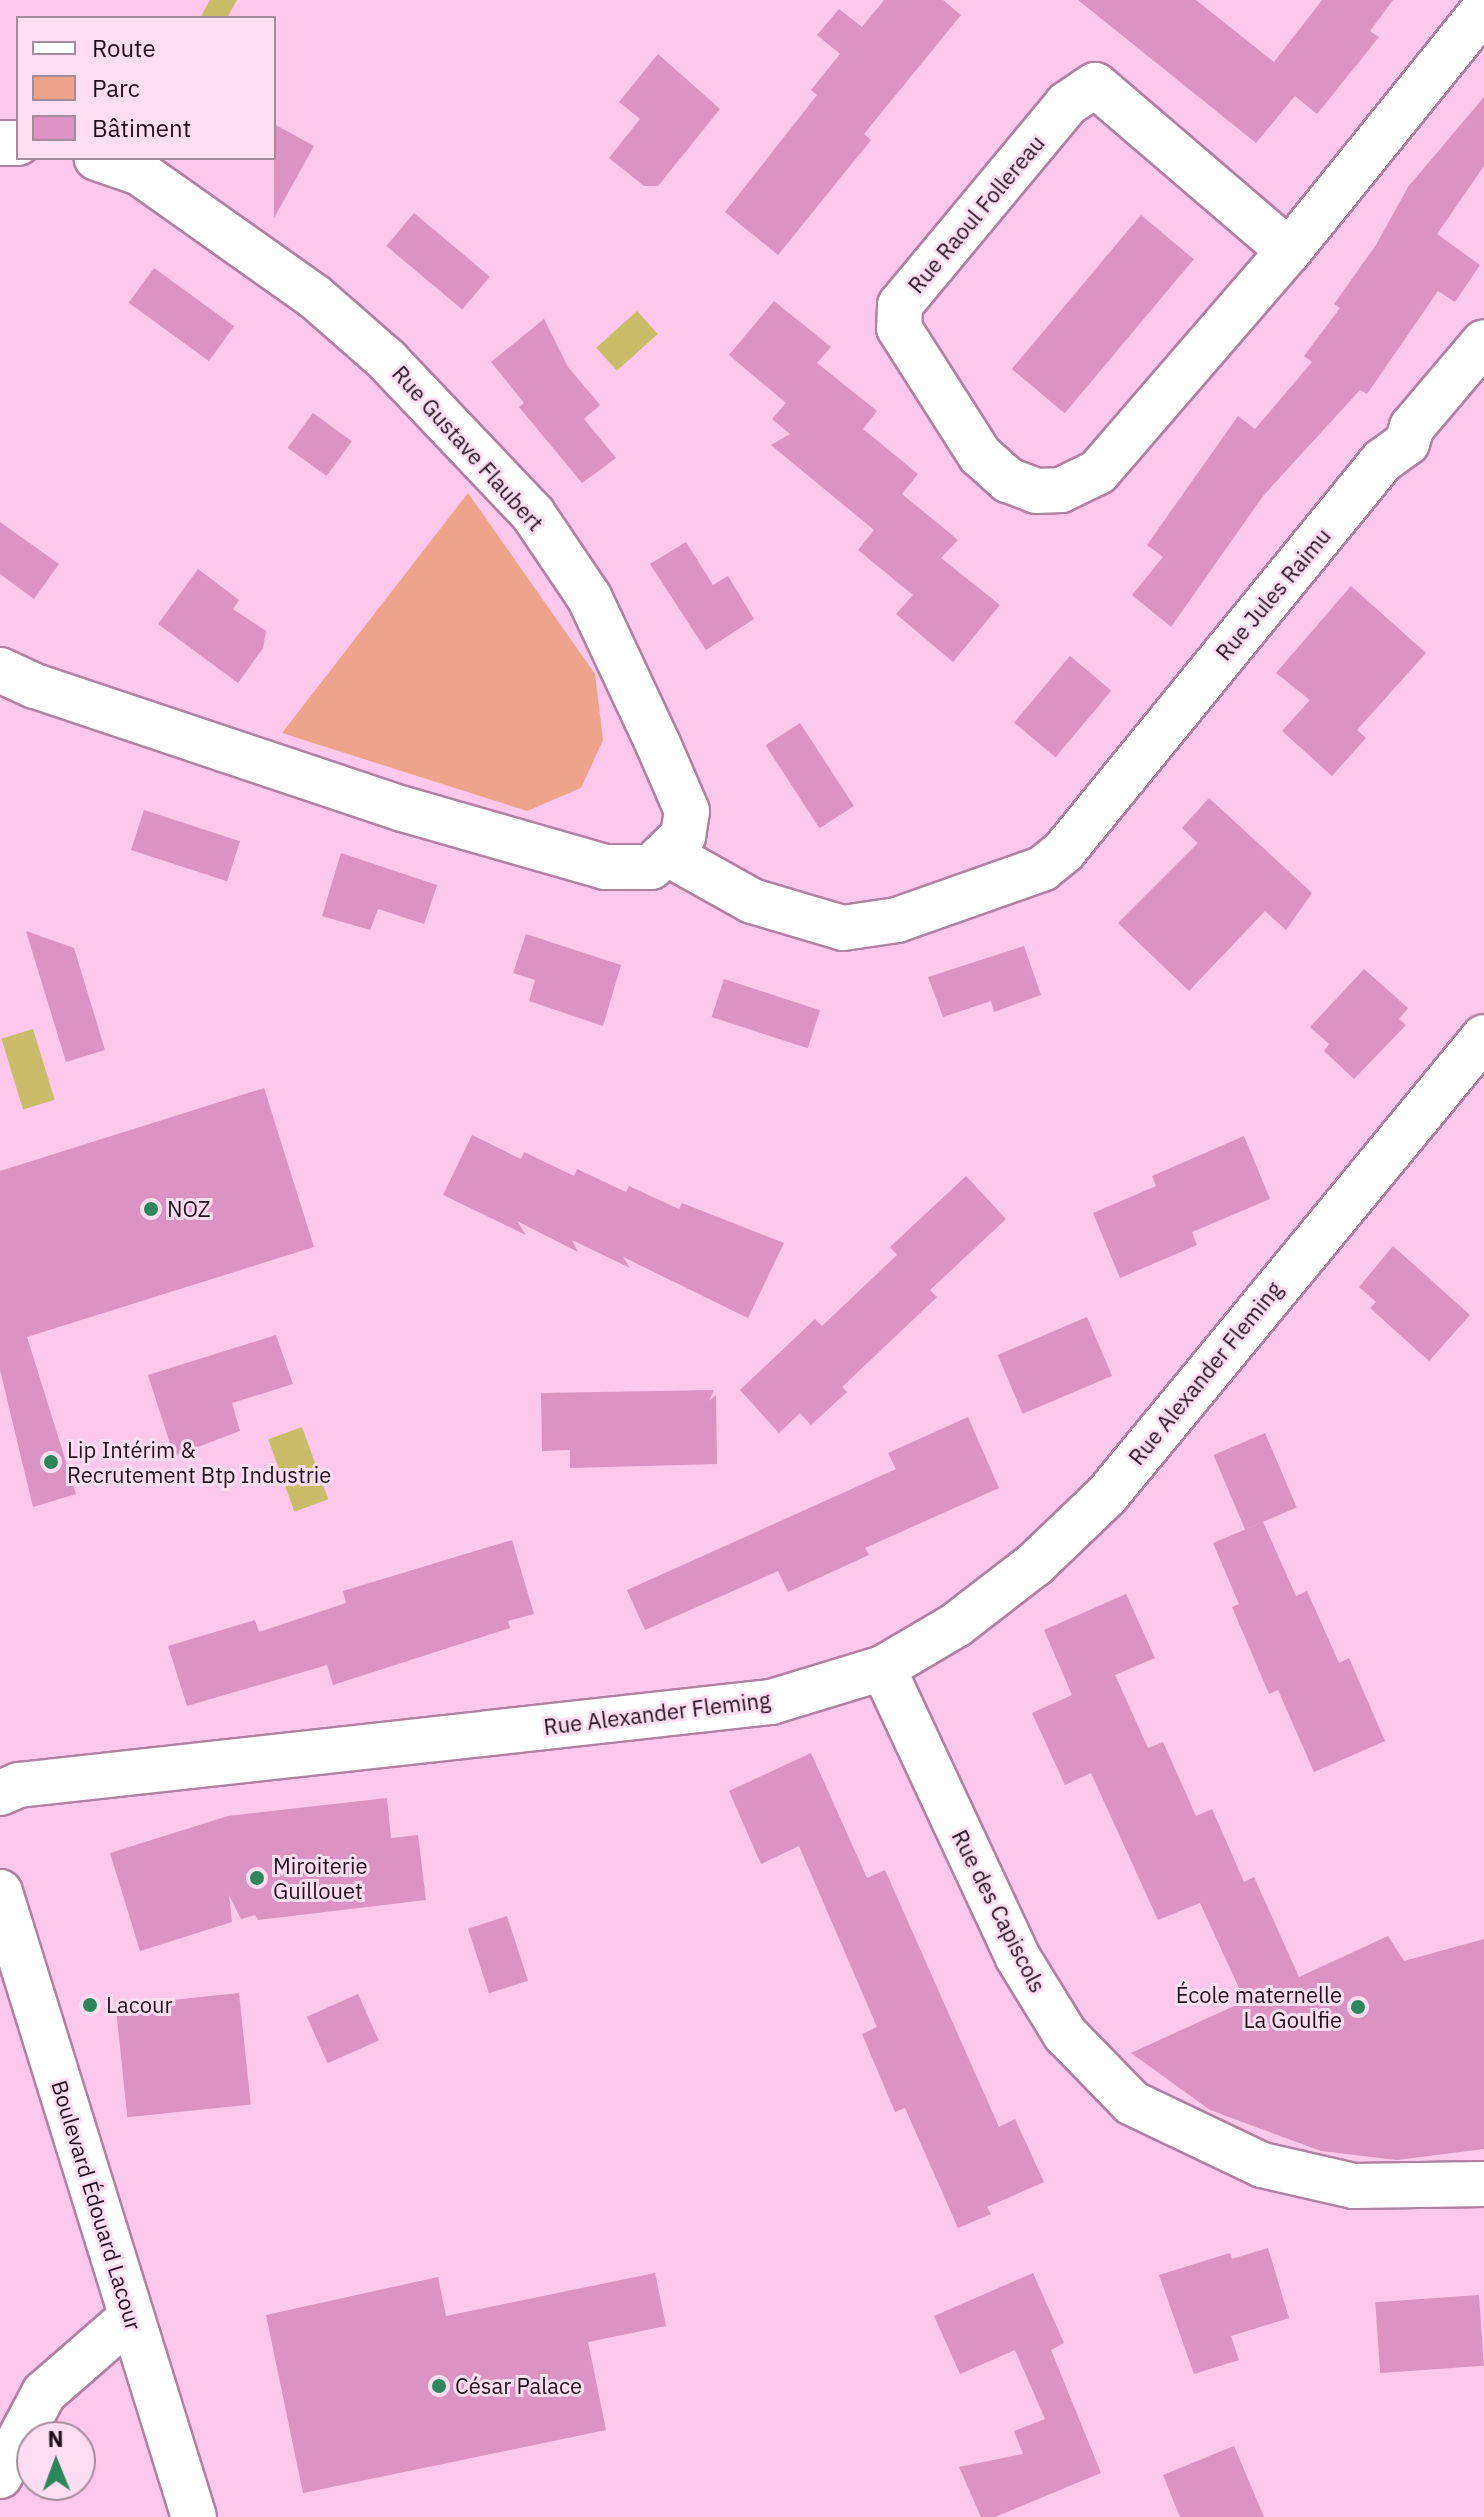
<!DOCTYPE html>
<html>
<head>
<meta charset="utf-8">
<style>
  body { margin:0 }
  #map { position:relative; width:1484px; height:2517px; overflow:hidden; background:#fdc8eb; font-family:"IBM Plex Sans",sans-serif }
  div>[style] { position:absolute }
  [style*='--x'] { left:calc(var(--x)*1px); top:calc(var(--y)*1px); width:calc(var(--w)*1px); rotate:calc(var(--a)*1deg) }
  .green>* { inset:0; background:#eea48b }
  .water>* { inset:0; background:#cbbc6a; transform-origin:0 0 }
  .building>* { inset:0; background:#da93c3; transform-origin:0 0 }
  .roads { filter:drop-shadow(2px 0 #b181a1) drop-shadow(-2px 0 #b181a1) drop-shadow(0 2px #b181a1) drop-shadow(0 -2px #b181a1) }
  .street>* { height:44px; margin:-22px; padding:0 22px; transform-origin:22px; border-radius:22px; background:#fff }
  .secondary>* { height:44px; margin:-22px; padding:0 22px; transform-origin:22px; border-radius:22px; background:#fff }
  .dots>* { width:22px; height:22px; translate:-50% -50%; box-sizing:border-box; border:4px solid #fdddf1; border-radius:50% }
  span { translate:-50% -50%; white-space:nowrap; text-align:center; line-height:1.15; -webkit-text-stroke:6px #fdddf1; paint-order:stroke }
  .street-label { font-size:22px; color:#22101d }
  .poi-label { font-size:22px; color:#22101d }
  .left { translate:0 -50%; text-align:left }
  .right { translate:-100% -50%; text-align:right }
  .legend { position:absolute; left:16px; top:16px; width:260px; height:144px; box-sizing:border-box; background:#fdddf1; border:2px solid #a58b9c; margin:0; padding:10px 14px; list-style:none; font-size:24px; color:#22101d }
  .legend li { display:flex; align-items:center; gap:16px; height:40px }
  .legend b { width:40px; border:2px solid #a58b9c }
  .north { position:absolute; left:16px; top:2421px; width:80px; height:80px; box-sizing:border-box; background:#fdddf1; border:2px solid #a58b9c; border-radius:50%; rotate:359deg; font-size:22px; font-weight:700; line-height:32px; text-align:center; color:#22101d }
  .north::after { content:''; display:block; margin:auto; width:28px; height:36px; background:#2d875d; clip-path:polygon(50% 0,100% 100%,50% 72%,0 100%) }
</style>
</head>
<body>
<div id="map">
  <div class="green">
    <i style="clip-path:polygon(468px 493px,595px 674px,603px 740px,581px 788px,527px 811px,282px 733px)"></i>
  </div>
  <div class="water">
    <i style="clip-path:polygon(210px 0,237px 0,227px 18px,200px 18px)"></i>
    <i style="left:637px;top:311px;width:31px;height:55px;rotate:48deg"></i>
    <i style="left:33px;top:1029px;width:74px;height:33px;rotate:73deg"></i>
    <i style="left:302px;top:1427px;width:77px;height:36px;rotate:70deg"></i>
  </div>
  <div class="building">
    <i style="clip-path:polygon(884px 0,943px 0,961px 15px,864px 134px,871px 140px,778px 255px,725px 212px,817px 95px,811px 90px,840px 54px,817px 35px,839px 9px,862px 27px)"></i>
    <i style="clip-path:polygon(1078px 0,1196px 0,1274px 62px,1322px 0,1393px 0,1370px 31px,1379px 37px,1317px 114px,1295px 96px,1256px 143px)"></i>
    <i style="clip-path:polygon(658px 54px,720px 109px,658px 186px,644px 186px,609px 158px,640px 119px,619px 102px)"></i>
    <i style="clip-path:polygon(1484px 97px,1484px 166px,1437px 234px,1480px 265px,1455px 302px,1438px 291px,1367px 394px,1360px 390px,1263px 496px,1171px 627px,1132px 595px,1163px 557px,1147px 545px,1238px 416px,1255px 429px,1312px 362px,1304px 356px,1340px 308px,1334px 304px,1376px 245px,1408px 187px)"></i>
    <i style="clip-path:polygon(274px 124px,314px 146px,274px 218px)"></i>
    <i style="left:414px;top:213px;width:99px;height:43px;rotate:40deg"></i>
    <i style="left:1141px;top:215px;width:69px;height:201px;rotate:40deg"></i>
    <i style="left:154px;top:268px;width:99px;height:43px;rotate:36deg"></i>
    <i style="clip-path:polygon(774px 301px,831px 347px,817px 363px,877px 411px,863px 429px,918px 474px,902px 494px,958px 540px,941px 558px,1000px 605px,953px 662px,896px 614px,913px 595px,858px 550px,874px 530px,771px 445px,790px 434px,772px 419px,786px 403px,729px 355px)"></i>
    <i style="clip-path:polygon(544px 319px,568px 367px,600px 405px,584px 419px,616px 458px,582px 483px,519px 407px,524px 403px,491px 362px)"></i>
    <i style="left:313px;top:413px;width:48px;height:43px;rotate:36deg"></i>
    <i style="clip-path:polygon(0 522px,59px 564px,34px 599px,0 574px)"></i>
    <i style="clip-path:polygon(686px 542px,713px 585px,728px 576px,754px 619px,706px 650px,650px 564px)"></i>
    <i style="clip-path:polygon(198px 569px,239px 600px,233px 609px,266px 631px,263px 648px,238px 683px,158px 624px)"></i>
    <i style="clip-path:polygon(1351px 586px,1426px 653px,1357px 730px,1366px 738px,1332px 776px,1282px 731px,1310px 700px,1276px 673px)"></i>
    <i style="left:1070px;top:656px;width:54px;height:87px;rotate:40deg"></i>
    <i style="left:800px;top:723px;width:99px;height:41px;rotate:57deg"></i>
    <i style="clip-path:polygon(1209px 798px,1312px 893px,1286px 930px,1265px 911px,1189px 991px,1118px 923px,1198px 843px,1182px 828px)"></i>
    <i style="left:144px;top:810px;width:101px;height:42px;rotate:18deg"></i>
    <i style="clip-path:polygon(341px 853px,437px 885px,424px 924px,378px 909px,370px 930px,322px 916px)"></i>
    <i style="clip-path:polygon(26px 931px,74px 948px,105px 1050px,66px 1062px)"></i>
    <i style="clip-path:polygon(526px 934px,621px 965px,603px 1026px,529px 1001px,535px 980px,513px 973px)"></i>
    <i style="clip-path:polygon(1024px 946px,1041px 995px,994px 1012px,991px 1001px,943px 1017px,928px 977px)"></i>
    <i style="clip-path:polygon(1364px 969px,1408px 1008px,1399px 1019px,1406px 1025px,1354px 1079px,1324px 1051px,1329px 1044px,1310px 1027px)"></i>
    <i style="left:724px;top:979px;width:101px;height:40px;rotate:18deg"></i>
    <i style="clip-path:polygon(264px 1088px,314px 1247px,27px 1337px,76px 1494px,33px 1507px,0 1370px,0 1171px)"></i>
    <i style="clip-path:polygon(472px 1135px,521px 1159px,524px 1152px,574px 1176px,577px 1169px,626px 1192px,629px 1186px,679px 1209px,682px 1203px,784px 1243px,748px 1318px,623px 1257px,630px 1268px,572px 1240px,578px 1252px,517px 1221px,526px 1235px,443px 1195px)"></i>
    <i style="clip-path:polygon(1244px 1136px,1270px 1199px,1192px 1232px,1197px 1245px,1120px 1278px,1093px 1213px,1156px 1186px,1152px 1176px)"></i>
    <i style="clip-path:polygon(966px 1176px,1006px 1219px,930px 1290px,937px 1297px,842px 1387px,847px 1392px,811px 1425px,800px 1413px,779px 1433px,740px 1390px,815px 1319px,822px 1326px,897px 1255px,890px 1247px)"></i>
    <i style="clip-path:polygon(1393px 1246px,1470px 1315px,1429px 1361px,1370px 1308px,1376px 1302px,1359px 1287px)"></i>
    <i style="left:1087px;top:1317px;width:64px;height:97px;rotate:67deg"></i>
    <i style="clip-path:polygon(276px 1335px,293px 1384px,232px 1403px,240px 1431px,174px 1456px,148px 1375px)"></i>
    <i style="clip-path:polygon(714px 1390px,709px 1401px,716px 1395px,717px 1464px,570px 1468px,570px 1450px,542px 1451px,541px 1393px)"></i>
    <i style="clip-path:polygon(968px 1417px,999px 1488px,865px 1548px,869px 1555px,788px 1592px,778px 1571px,645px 1630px,627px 1590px,896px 1469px,888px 1453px)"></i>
    <i style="left:1265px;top:1433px;width:81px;height:56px;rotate:67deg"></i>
    <i style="clip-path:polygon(1263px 1522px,1296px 1596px,1307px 1591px,1339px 1663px,1349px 1658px,1385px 1741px,1314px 1772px,1278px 1690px,1269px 1694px,1232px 1607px,1239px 1604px,1213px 1543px)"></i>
    <i style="clip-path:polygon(512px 1540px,534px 1614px,508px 1621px,510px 1628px,333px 1685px,327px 1665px,187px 1706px,168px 1646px,255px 1620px,259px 1632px,346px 1603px,343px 1591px)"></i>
    <i style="clip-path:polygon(1126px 1594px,1155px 1658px,1115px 1675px,1148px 1748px,1163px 1742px,1196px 1816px,1212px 1809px,1244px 1882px,1254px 1877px,1299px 1977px,1388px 1936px,1404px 1961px,1484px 1939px,1484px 2149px,1397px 2160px,1321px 2151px,1210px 2110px,1131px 2053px,1245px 2001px,1200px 1903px,1158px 1920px,1091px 1773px,1065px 1785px,1032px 1713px,1072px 1695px,1044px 1630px)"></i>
    <i style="clip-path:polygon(811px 1753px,867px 1878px,885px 1870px,999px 2127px,1015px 2119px,1044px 2182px,987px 2207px,991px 2214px,958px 2228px,905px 2108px,895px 2112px,862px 2034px,877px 2027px,799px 1846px,761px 1864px,729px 1791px)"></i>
    <i style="clip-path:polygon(387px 1798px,391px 1838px,418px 1835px,426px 1900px,258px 1920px,255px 1915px,241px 1919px,229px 1895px,232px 1922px,140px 1951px,110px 1853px,228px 1816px)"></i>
    <i style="left:507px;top:1916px;width:68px;height:41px;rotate:72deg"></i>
    <i style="left:239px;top:1993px;width:112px;height:124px;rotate:84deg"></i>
    <i style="left:358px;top:1994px;width:51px;height:56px;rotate:66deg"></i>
    <i style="clip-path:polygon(1268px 2248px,1289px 2318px,1231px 2336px,1239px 2360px,1194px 2374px,1159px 2275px,1230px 2253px,1232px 2259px)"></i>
    <i style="clip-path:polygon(655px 2273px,666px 2326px,588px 2342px,606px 2430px,303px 2493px,266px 2315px,438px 2277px,446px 2316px)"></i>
    <i style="clip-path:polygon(1033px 2273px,1064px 2343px,1051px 2350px,1101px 2473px,995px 2517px,981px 2517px,959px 2467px,1023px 2454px,1014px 2431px,1045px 2419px,1015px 2350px,960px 2374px,934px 2316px)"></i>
    <i style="left:1479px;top:2295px;width:71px;height:104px;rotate:86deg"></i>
    <i style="clip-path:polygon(1234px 2446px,1264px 2517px,1180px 2517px,1163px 2475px)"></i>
  </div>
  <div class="roads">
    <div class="street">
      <i style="--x:0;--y:143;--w:18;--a:0"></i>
      <i style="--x:1289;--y:251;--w:255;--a:-139.4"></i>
      <i style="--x:1095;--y:85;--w:34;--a:146"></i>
      <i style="--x:1067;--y:104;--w:261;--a:129.7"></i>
      <i style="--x:900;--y:305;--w:23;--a:92"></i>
      <i style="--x:899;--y:328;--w:151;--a:57.5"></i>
      <i style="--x:980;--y:455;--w:38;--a:42"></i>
      <i style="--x:1008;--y:480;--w:30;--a:21"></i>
      <i style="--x:1036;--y:491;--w:25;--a:-2"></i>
      <i style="--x:1061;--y:490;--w:41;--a:-25.9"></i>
      <i style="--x:1098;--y:472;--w:292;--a:-49.2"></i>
      <i style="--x:1289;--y:251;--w:311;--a:-51.1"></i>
      <i style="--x:0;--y:670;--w:38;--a:25"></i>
      <i style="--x:35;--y:686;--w:388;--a:18.5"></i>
      <i style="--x:403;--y:809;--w:210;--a:16"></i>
      <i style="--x:605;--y:867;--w:46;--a:0"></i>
      <i style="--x:651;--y:867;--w:45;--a:-44.1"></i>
      <i style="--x:683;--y:836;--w:25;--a:-81"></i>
      <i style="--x:687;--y:811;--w:73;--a:-113.4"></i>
      <i style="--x:658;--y:744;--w:162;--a:-115.1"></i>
      <i style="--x:589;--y:597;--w:100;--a:-124"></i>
      <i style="--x:533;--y:514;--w:212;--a:-133.5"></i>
      <i style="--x:387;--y:360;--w:96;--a:-138.8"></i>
      <i style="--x:315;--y:297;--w:214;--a:-144.7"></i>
      <i style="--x:140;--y:173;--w:46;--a:-160.8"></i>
      <i style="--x:668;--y:854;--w:96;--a:29.2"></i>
      <i style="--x:752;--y:901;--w:95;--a:16.5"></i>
      <i style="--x:843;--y:928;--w:55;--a:-8.4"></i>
      <i style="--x:897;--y:920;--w:154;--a:-19.4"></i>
      <i style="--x:1042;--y:869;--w:28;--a:-39"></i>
      <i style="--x:1064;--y:851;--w:503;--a:-50.81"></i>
      <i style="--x:1382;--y:461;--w:31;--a:-36"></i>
      <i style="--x:1407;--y:443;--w:17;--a:-73"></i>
      <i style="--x:1412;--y:427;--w:111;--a:-49.7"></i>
      <i style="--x:883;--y:1668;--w:318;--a:65"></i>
      <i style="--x:1017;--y:1956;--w:92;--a:58.4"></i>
      <i style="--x:1065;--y:2034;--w:96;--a:45.8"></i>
      <i style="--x:1132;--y:2103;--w:144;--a:25.5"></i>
      <i style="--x:1262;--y:2165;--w:94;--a:12.9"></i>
      <i style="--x:1354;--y:2186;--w:130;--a:-0.9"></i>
      <i style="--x:0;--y:1793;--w:21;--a:-23"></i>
      <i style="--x:19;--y:1785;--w:757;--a:-6.3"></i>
      <i style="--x:771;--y:1702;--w:117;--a:-16.9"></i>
      <i style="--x:883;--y:1668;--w:85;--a:-30.5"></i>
      <i style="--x:956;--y:1625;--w:100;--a:-37.7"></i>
      <i style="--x:1035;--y:1564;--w:100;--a:-43.8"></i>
      <i style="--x:1107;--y:1495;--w:593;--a:-50.54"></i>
      <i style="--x:0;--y:2476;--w:94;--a:-62.1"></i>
      <i style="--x:44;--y:2393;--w:116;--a:-41.1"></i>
    </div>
    <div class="secondary">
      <i style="--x:0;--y:1892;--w:654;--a:72.76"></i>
    </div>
  </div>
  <div class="dots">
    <i style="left:151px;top:1209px;background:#2d875d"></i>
    <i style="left:51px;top:1462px;background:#2d875d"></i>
    <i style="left:257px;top:1878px;background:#2d875d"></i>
    <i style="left:90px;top:2005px;background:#2d875d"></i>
    <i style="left:1358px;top:2007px;background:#2d875d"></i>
    <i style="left:439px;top:2386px;background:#2d875d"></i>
  </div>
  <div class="street-label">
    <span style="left:976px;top:214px;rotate:-50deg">Rue Raoul Follereau</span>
    <span style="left:468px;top:448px;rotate:48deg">Rue Gustave Flaubert</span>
    <span style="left:1273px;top:594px;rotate:-50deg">Rue Jules Raimu</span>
    <span style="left:1205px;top:1373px;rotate:-51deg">Rue Alexander Fleming</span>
    <span style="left:657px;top:1713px;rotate:-7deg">Rue Alexander Fleming</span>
    <span style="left:999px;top:1911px;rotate:63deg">Rue des Capiscols</span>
    <span style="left:97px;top:2205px;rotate:73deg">Boulevard Édouard Lacour</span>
  </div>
  <div class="poi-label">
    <span class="left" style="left:167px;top:1209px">NOZ</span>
    <span class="left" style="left:67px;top:1462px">Lip Intérim &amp;<br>Recrutement Btp Industrie</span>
    <span class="left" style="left:273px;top:1878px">Miroiterie<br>Guillouet</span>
    <span class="right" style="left:1342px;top:2007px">École maternelle<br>La Goulfie</span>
    <span class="left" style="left:106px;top:2005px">Lacour</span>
    <span class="left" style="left:455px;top:2386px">César Palace</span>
  </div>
  <ul class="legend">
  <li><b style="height:10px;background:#fff"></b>Route</li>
  <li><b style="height:22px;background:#eea48b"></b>Parc</li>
  <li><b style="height:22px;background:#da93c3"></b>Bâtiment</li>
  </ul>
  <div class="north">N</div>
</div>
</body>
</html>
